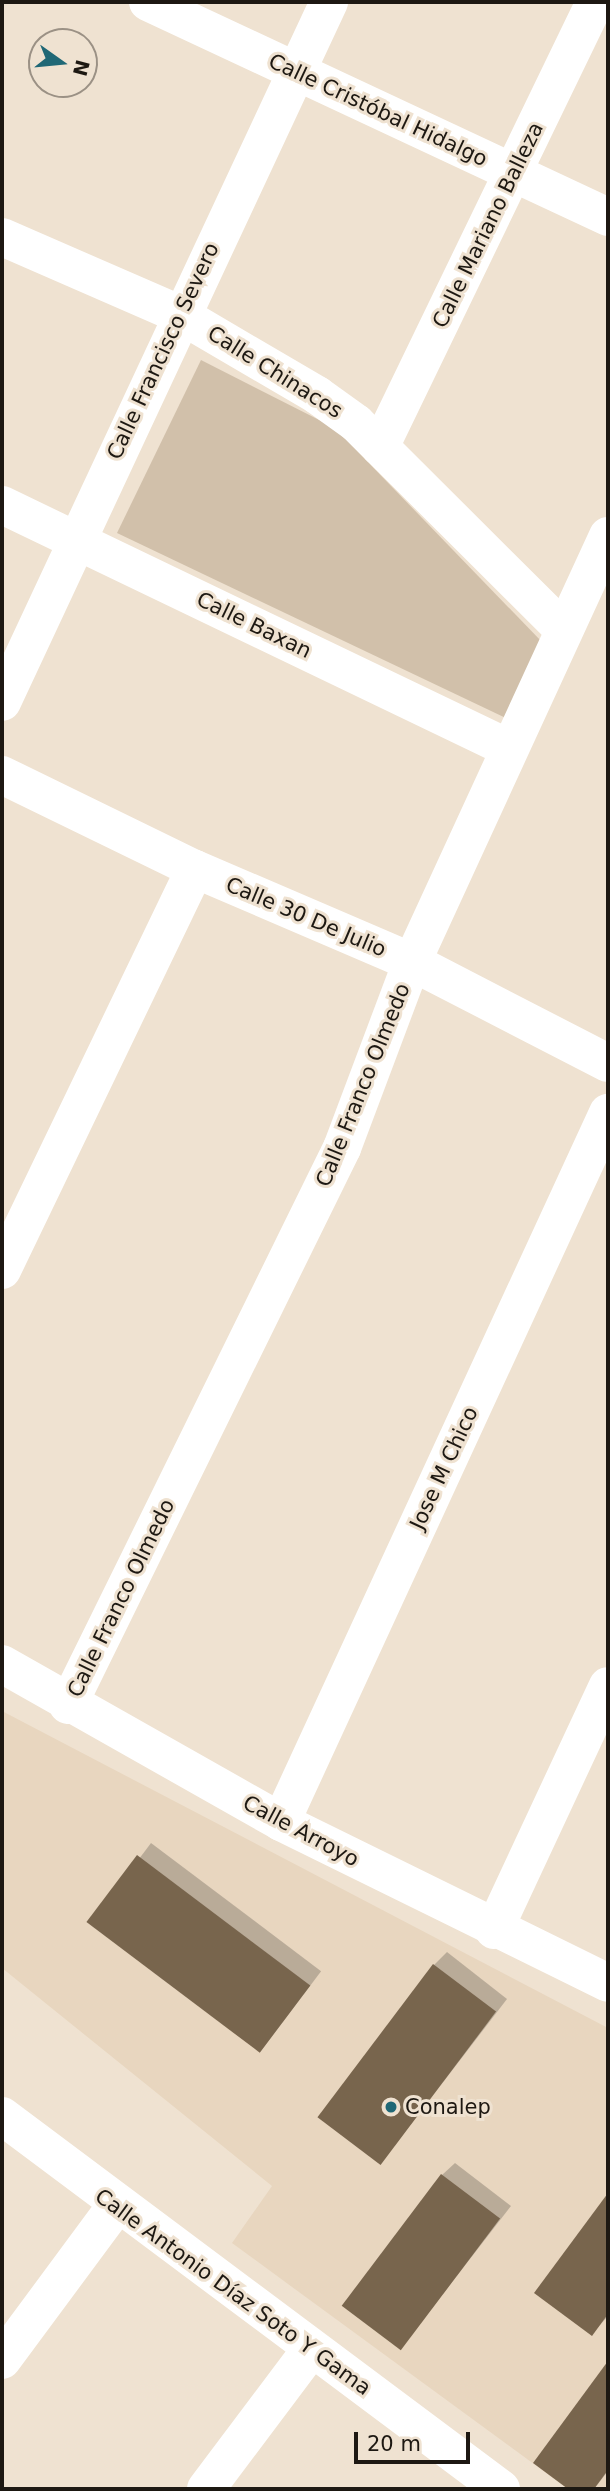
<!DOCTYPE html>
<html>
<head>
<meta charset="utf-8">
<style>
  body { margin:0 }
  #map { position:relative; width:610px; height:2491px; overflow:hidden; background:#efe2d1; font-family:"DejaVu Sans",sans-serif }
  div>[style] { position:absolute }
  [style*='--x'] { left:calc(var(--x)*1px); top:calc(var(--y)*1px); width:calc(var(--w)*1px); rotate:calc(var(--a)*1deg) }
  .built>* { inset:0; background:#e8d6bf }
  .green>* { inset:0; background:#d1c0aa }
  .shadow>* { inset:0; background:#0003; transform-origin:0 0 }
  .building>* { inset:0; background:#78654d; transform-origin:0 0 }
  .minor>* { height:38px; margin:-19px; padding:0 19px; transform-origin:19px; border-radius:19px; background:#fff }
  .dots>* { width:19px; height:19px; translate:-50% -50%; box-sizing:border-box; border:4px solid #efe2d1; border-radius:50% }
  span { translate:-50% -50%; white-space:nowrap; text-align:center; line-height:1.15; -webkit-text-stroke:6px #efe2d1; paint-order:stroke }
  .street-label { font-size:21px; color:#1d1812 }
  .poi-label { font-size:21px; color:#1d1812 }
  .left { translate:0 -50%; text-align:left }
  .frame { position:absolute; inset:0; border:4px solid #1d1812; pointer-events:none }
  .north { position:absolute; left:28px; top:28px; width:70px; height:70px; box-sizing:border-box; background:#efe2d1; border:2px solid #9b9185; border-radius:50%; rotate:105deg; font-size:19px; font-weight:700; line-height:28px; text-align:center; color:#1d1812 }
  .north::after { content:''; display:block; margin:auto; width:24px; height:32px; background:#206876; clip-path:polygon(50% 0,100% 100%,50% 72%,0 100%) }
  .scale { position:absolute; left:354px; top:2432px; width:116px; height:32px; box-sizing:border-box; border:4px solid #1d1812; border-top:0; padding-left:9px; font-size:21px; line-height:24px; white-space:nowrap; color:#1d1812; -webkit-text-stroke:5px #efe2d1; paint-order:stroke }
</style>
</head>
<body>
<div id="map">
  <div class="built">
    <i style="clip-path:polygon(2px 1711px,608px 2028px,608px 2489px,568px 2489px,232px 2243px,272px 2186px,2px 1968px)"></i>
  </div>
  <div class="green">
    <i style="clip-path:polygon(201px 360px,335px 428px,543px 643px,510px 720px,117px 533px)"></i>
  </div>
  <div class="shadow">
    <i style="left:151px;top:1843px;width:213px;height:101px;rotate:37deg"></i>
    <i style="clip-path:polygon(447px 1952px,507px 1999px,381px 2163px,434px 1965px)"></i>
    <i style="clip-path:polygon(455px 2163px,511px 2206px,401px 2348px,442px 2175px)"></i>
    <i style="clip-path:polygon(608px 2196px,608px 2316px,592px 2334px,537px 2293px)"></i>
    <i style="clip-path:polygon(608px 2364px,608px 2471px,594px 2489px,571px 2489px,535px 2463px)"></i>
  </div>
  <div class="building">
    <i style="left:137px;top:1855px;width:217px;height:84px;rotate:37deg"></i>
    <i style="left:433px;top:1964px;width:79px;height:192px;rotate:37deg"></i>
    <i style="left:441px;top:2174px;width:74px;height:165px;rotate:37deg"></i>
    <i style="clip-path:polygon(608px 2193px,608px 2314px,592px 2336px,534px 2293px)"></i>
    <i style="clip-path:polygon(608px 2361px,608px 2470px,594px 2489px,568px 2489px,533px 2463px)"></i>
  </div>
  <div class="minor">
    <i style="--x:148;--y:2;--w:508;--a:25.05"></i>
    <i style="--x:2;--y:237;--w:193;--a:23.5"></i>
    <i style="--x:179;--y:314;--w:160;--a:30.4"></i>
    <i style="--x:317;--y:395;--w:48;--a:35.7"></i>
    <i style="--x:356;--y:423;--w:293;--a:44.9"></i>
    <i style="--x:380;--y:447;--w:494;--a:-64.2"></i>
    <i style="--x:2;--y:505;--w:559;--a:25.65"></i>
    <i style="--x:2;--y:702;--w:773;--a:-64.96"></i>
    <i style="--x:2;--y:775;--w:215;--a:26"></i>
    <i style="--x:195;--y:869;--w:236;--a:23.2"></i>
    <i style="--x:412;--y:962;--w:220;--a:27.3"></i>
    <i style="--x:2;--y:1270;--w:445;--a:-64.3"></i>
    <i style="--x:2;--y:1664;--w:321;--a:29.5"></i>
    <i style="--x:281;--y:1822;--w:364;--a:26.2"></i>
    <i style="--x:68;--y:1705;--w:621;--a:-63.81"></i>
    <i style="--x:342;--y:1148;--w:199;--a:-69.4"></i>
    <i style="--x:412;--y:962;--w:469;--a:-65.3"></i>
    <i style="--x:281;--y:1822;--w:781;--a:-65.24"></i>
    <i style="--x:494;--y:1930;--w:269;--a:-65"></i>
    <i style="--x:2;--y:2116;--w:623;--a:36.78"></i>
    <i style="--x:2;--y:2360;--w:192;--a:-53.5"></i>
    <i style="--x:206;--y:2489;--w:175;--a:-53.1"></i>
  </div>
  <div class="dots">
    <i style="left:391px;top:2107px;background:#206876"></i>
  </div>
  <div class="street-label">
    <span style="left:378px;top:110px;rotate:25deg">Calle Cristóbal Hidalgo</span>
    <span style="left:488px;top:225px;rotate:-64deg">Calle Mariano Balleza</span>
    <span style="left:163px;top:351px;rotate:-65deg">Calle Francisco Severo</span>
    <span style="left:275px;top:372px;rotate:32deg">Calle Chinacos</span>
    <span style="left:254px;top:625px;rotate:26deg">Calle Baxan</span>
    <span style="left:306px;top:917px;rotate:23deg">Calle 30 De Julio</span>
    <span style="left:363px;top:1085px;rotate:-68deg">Calle Franco Olmedo</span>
    <span style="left:444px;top:1468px;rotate:-65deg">Jose M Chico</span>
    <span style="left:121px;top:1598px;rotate:-64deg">Calle Franco Olmedo</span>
    <span style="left:301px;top:1831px;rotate:28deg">Calle Arroyo</span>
    <span style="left:233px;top:2292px;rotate:36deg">Calle Antonio Díaz Soto Y Gama</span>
  </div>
  <div class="poi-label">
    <span class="left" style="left:405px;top:2107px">Conalep</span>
  </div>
  <div class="frame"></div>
  <div class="north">N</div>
  <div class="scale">20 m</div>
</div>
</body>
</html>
